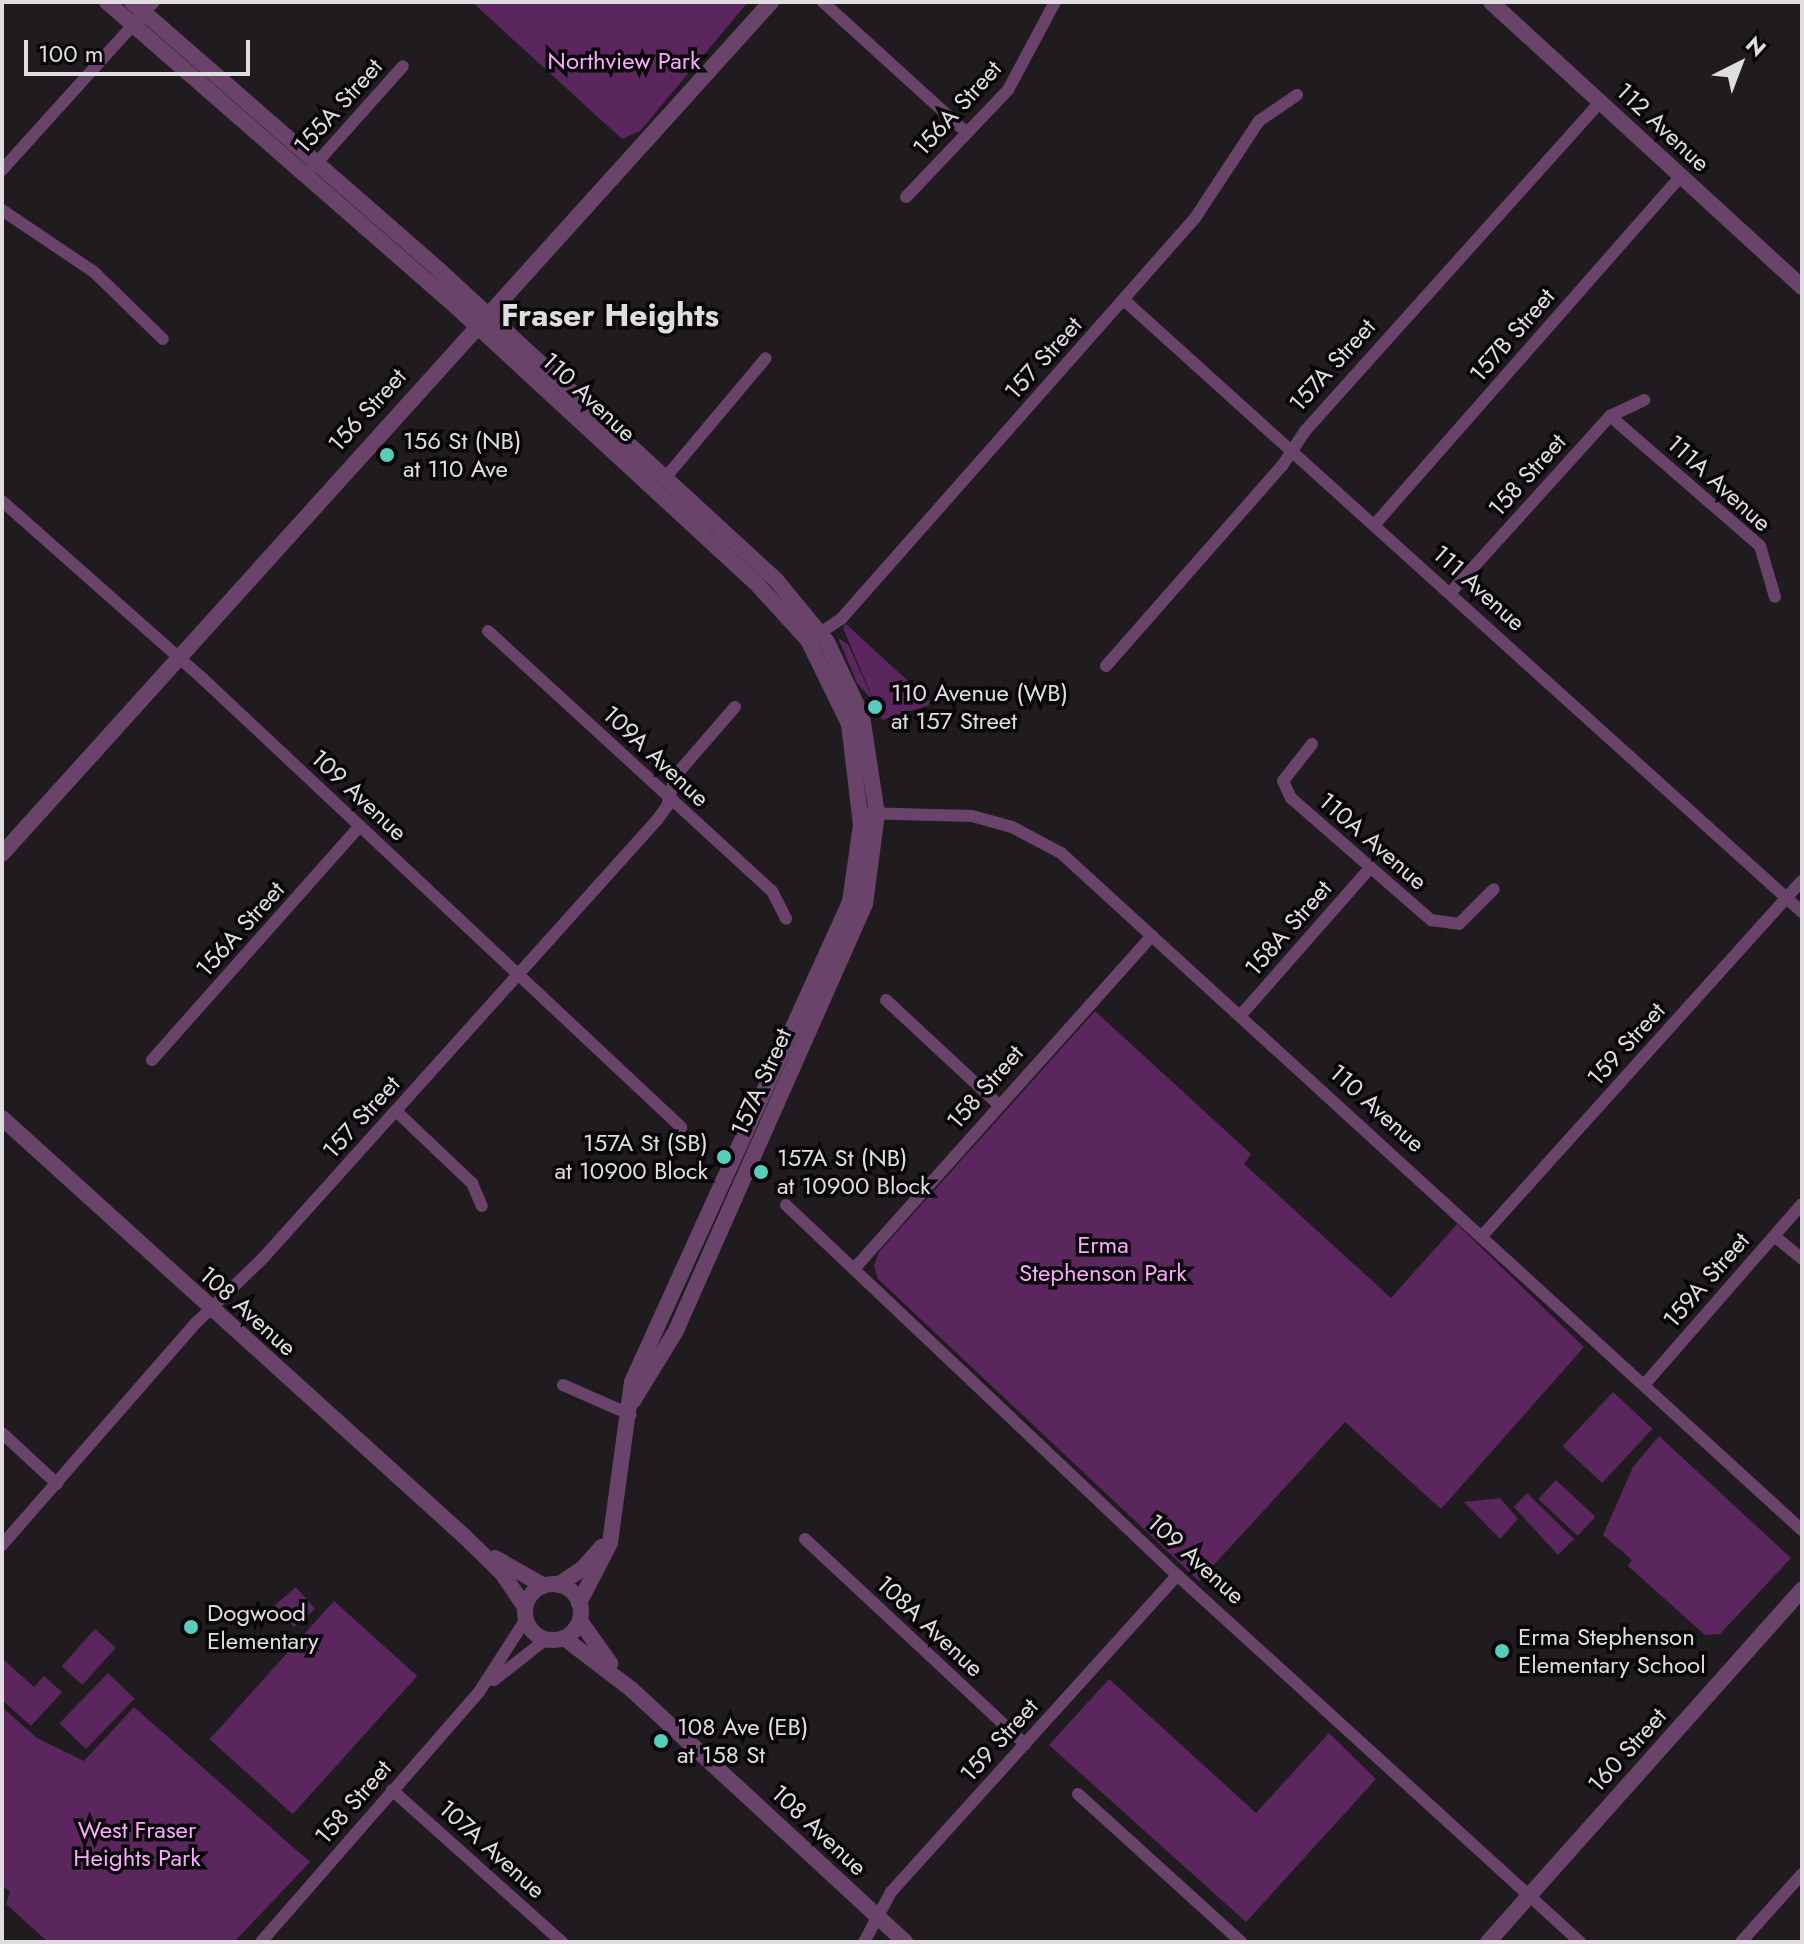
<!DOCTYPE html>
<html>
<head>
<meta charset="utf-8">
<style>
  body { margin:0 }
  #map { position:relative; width:1804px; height:1944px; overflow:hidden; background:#1f1b1f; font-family:Jost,sans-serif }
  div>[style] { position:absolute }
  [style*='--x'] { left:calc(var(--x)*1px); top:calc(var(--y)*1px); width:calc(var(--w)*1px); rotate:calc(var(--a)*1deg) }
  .green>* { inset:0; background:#5b255d; transform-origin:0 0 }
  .minor>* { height:12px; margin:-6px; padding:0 6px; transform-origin:6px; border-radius:6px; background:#6a436b }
  .tertiary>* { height:16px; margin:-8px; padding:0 8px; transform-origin:8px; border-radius:8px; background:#6a436b }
  .tertiary>.ring { margin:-8px; padding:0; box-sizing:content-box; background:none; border:16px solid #6a436b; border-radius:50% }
  .dots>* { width:22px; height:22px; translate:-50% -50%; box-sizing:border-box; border:4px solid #080608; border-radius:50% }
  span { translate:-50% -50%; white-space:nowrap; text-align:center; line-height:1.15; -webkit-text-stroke:7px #080608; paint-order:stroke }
  .park-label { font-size:24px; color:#fda8ff }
  .street-label { font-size:24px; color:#e0dde0 }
  .poi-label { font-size:24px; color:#e0dde0 }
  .left { translate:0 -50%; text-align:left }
  .right { translate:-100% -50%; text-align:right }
  .district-label { font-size:32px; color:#e0dde0; font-weight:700 }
  .frame { position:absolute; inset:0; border:4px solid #e0dde0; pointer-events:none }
  .north { position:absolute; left:1700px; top:24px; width:80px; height:80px; -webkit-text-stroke:6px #080608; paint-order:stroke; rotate:42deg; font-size:22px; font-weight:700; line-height:32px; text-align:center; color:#e0dde0 }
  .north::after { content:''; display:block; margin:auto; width:28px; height:36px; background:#e0dde0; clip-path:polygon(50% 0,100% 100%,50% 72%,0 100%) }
  .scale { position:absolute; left:24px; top:40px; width:226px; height:36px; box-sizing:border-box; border:4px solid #e0dde0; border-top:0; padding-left:10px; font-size:24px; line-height:28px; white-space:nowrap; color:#e0dde0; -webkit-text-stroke:6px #080608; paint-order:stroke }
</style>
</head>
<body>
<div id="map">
  <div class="green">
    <i style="clip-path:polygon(472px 2px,748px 2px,640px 131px,622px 139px)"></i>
    <i style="clip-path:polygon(846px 624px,933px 704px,882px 720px,843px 628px)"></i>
    <i style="clip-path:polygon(838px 638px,848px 644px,874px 702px,857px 683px)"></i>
    <i style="clip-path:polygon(1095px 1011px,1251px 1154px,1244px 1164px,1391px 1298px,1457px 1224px,1584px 1347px,1441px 1509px,1345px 1422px,1199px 1581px,878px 1279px,874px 1266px,879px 1252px)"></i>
    <i style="left:1613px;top:1392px;width:54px;height:74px;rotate:43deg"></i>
    <i style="clip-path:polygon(1659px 1436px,1791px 1558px,1720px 1634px,1705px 1635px,1628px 1566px,1632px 1560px,1603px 1535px,1633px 1467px)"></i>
    <i style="left:1556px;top:1480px;width:54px;height:26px;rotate:43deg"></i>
    <i style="clip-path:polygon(1527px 1493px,1574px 1539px,1558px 1555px,1514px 1507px)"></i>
    <i style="clip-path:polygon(1500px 1498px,1518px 1519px,1500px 1539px,1464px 1502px)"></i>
    <i style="left:296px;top:1587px;width:29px;height:28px;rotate:49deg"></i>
    <i style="left:334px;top:1601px;width:112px;height:186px;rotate:42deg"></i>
    <i style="left:95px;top:1629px;width:28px;height:50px;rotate:42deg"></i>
    <i style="clip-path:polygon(4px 1660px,34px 1687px,44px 1676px,62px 1692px,31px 1726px,2px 1700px)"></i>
    <i style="left:108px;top:1673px;width:37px;height:70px;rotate:44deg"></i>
    <i style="clip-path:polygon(1109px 1679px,1256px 1813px,1329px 1733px,1376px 1779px,1246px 1922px,1049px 1745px)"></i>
    <i style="clip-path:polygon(2px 1707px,37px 1738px,84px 1761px,134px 1707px,310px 1862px,234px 1942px,48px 1942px,6px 1904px,10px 1892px,2px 1885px)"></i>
  </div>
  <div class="minor">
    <i style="--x:823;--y:2;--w:193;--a:42.3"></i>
    <i style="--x:313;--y:167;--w:135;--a:-48.3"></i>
    <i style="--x:2;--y:170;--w:227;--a:-47.9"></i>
    <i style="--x:906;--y:197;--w:148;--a:-46.4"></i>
    <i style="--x:1008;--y:90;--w:100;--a:-61.9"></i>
    <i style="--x:2;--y:210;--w:111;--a:34"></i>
    <i style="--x:94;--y:272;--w:96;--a:44.2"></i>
    <i style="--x:1124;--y:300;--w:913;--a:42.07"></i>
    <i style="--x:1610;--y:416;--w:198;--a:40.9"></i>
    <i style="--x:1760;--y:546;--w:53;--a:73.6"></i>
    <i style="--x:666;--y:477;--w:155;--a:-50"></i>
    <i style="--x:2;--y:501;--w:267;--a:41.5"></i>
    <i style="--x:202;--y:678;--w:657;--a:43.15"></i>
    <i style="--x:1376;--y:523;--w:462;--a:-48.7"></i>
    <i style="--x:1451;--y:592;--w:237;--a:-47.9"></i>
    <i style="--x:1610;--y:416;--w:38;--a:-25"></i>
    <i style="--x:488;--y:631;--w:385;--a:42.5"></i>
    <i style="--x:772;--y:891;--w:31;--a:63"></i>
    <i style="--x:814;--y:637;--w:32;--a:-34"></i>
    <i style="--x:841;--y:619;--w:535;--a:-48.56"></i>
    <i style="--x:1195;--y:218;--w:116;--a:-56.6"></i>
    <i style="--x:1259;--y:121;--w:46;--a:-34.4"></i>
    <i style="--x:1106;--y:666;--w:266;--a:-48.7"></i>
    <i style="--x:1282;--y:466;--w:42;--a:-56.7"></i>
    <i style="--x:1305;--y:431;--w:442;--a:-48.1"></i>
    <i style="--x:1312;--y:744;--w:47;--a:128.1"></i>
    <i style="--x:1283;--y:781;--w:19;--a:65"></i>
    <i style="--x:1291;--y:798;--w:186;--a:41.1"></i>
    <i style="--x:1431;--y:920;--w:28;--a:8"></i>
    <i style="--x:1459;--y:924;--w:49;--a:-45"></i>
    <i style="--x:860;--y:813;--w:112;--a:1.5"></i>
    <i style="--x:972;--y:816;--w:41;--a:15.4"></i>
    <i style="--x:1012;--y:827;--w:55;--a:28"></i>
    <i style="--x:1061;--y:853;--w:1004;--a:42.42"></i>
    <i style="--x:886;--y:1000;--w:153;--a:42.9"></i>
    <i style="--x:1240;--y:1016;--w:197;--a:-48.7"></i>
    <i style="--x:152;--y:1060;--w:313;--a:-48.4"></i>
    <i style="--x:396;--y:1111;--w:105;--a:43.5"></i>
    <i style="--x:472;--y:1183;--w:25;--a:67"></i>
    <i style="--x:786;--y:1205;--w:538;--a:43.42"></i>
    <i style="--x:1177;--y:1575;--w:545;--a:42.32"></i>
    <i style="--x:1482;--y:1236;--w:478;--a:-48"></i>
    <i style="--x:1774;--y:1236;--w:36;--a:39"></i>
    <i style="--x:854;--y:1269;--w:447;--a:-48.2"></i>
    <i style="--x:563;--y:1385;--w:74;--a:23.8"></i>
    <i style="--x:1644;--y:1385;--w:240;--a:-48.9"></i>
    <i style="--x:2;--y:1433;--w:75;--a:42.8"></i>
    <i style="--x:805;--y:1539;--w:301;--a:43"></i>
    <i style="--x:2;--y:1545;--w:295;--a:-48.9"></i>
    <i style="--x:196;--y:1323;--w:95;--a:-44.1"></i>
    <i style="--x:264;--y:1257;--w:588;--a:-48.03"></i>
    <i style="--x:657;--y:820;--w:17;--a:-54"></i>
    <i style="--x:667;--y:806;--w:32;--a:-74"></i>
    <i style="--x:676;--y:775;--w:90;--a:-49.1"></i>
    <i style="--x:494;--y:1680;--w:65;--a:-38.1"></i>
    <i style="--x:392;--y:1790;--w:228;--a:41.8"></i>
    <i style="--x:1078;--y:1794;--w:220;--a:42.2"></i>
    <i style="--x:261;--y:1942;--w:332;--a:-48.9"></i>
    <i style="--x:479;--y:1692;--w:87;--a:-57.2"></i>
    <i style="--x:864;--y:1942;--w:57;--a:-61.6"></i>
    <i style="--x:891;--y:1892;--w:427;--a:-47.9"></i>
    <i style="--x:1741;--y:1942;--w:91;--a:-48.1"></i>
  </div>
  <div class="tertiary">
    <i style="--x:107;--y:2;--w:455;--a:41.1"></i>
    <i style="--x:450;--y:301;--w:415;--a:42.7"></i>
    <i style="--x:755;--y:582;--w:79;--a:47.6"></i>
    <i style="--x:808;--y:640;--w:93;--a:64"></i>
    <i style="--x:849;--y:724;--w:102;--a:83.2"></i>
    <i style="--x:861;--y:825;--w:78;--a:98.1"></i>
    <i style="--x:850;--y:902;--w:527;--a:114.43"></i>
    <i style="--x:632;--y:1382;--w:162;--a:97.8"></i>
    <i style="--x:610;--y:1543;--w:68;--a:117.3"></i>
    <i style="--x:132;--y:2;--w:408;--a:41.1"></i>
    <i style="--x:439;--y:270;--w:459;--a:42.6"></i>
    <i style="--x:777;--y:581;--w:79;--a:50.7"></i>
    <i style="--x:827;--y:642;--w:82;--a:64.7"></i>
    <i style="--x:862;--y:716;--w:99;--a:81.3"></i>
    <i style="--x:877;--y:814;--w:91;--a:97.6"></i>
    <i style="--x:865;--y:904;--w:465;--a:113.9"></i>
    <i style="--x:677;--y:1329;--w:84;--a:121.4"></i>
    <i style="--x:1491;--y:2;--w:422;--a:42.5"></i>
    <i style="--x:2;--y:854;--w:1148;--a:-47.93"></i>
    <i style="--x:2;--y:1118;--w:623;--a:42.14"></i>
    <i style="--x:464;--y:1536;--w:53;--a:44.2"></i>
    <i style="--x:502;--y:1573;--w:41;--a:55.9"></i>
    <i style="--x:495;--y:1558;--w:56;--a:29.7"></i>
    <i class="ring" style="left:525px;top:1584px;width:40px;height:40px"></i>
    <i style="--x:558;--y:1585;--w:29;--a:-34"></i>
    <i style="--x:582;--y:1569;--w:30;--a:-48"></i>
    <i style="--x:580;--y:1621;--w:52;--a:54.5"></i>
    <i style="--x:564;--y:1638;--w:84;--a:37.3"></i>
    <i style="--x:631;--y:1689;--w:373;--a:42.7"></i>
    <i style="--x:1488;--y:1942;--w:472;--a:-48.3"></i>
  </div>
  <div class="dots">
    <i style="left:387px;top:455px;background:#5acebc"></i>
    <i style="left:875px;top:707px;background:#5acebc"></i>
    <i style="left:724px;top:1157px;background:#5acebc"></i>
    <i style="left:761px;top:1172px;background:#5acebc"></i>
    <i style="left:191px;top:1627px;background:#5acebc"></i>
    <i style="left:1502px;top:1651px;background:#5acebc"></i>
    <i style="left:661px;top:1741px;background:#5acebc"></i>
  </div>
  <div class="park-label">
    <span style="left:624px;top:61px">Northview Park</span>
    <span style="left:1103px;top:1259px">Erma<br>Stephenson Park</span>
    <span style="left:137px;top:1844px">West Fraser<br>Heights Park</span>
  </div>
  <div class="street-label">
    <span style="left:338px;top:106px;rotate:-48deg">155A Street</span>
    <span style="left:957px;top:108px;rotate:-48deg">156A Street</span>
    <span style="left:1663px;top:127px;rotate:43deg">112 Avenue</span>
    <span style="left:1512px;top:335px;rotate:-49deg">157B Street</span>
    <span style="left:1043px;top:358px;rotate:-48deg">157 Street</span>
    <span style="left:1332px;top:365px;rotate:-48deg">157A Street</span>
    <span style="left:589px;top:397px;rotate:43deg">110 Avenue</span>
    <span style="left:367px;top:410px;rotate:-48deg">156 Street</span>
    <span style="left:1527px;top:475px;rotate:-48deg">158 Street</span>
    <span style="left:1719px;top:483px;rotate:42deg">111A Avenue</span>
    <span style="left:1479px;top:588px;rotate:42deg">111 Avenue</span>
    <span style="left:656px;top:756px;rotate:43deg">109A Avenue</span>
    <span style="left:359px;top:795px;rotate:43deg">109 Avenue</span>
    <span style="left:1373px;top:841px;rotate:41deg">110A Avenue</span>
    <span style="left:1288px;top:928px;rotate:-49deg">158A Street</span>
    <span style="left:240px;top:929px;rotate:-48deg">156A Street</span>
    <span style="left:1626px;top:1044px;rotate:-48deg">159 Street</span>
    <span style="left:761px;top:1082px;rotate:-66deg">157A Street</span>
    <span style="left:985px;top:1087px;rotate:-49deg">158 Street</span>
    <span style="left:1377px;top:1108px;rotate:42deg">110 Avenue</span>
    <span style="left:361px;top:1117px;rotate:-48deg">157 Street</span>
    <span style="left:1706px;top:1280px;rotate:-49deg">159A Street</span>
    <span style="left:248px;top:1311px;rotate:42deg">108 Avenue</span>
    <span style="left:1196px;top:1559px;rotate:42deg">109 Avenue</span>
    <span style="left:930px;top:1626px;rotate:43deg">108A Avenue</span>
    <span style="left:999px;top:1740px;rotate:-48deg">159 Street</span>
    <span style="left:1627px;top:1750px;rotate:-48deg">160 Street</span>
    <span style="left:353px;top:1802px;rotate:-49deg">158 Street</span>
    <span style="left:819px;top:1830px;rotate:43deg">108 Avenue</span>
    <span style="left:492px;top:1849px;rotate:42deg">107A Avenue</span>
  </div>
  <div class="poi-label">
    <span class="left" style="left:403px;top:455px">156 St (NB)<br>at 110 Ave</span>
    <span class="left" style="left:891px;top:707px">110 Avenue (WB)<br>at 157 Street</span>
    <span class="right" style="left:708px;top:1157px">157A St (SB)<br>at 10900 Block</span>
    <span class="left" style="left:777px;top:1172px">157A St (NB)<br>at 10900 Block</span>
    <span class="left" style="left:207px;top:1627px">Dogwood<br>Elementary</span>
    <span class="left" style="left:1518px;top:1651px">Erma Stephenson<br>Elementary School</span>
    <span class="left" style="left:677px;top:1741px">108 Ave (EB)<br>at 158 St</span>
  </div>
  <div class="district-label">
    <span style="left:610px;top:315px">Fraser Heights</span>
  </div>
  <div class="frame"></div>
  <div class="north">N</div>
  <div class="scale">100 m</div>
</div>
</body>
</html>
